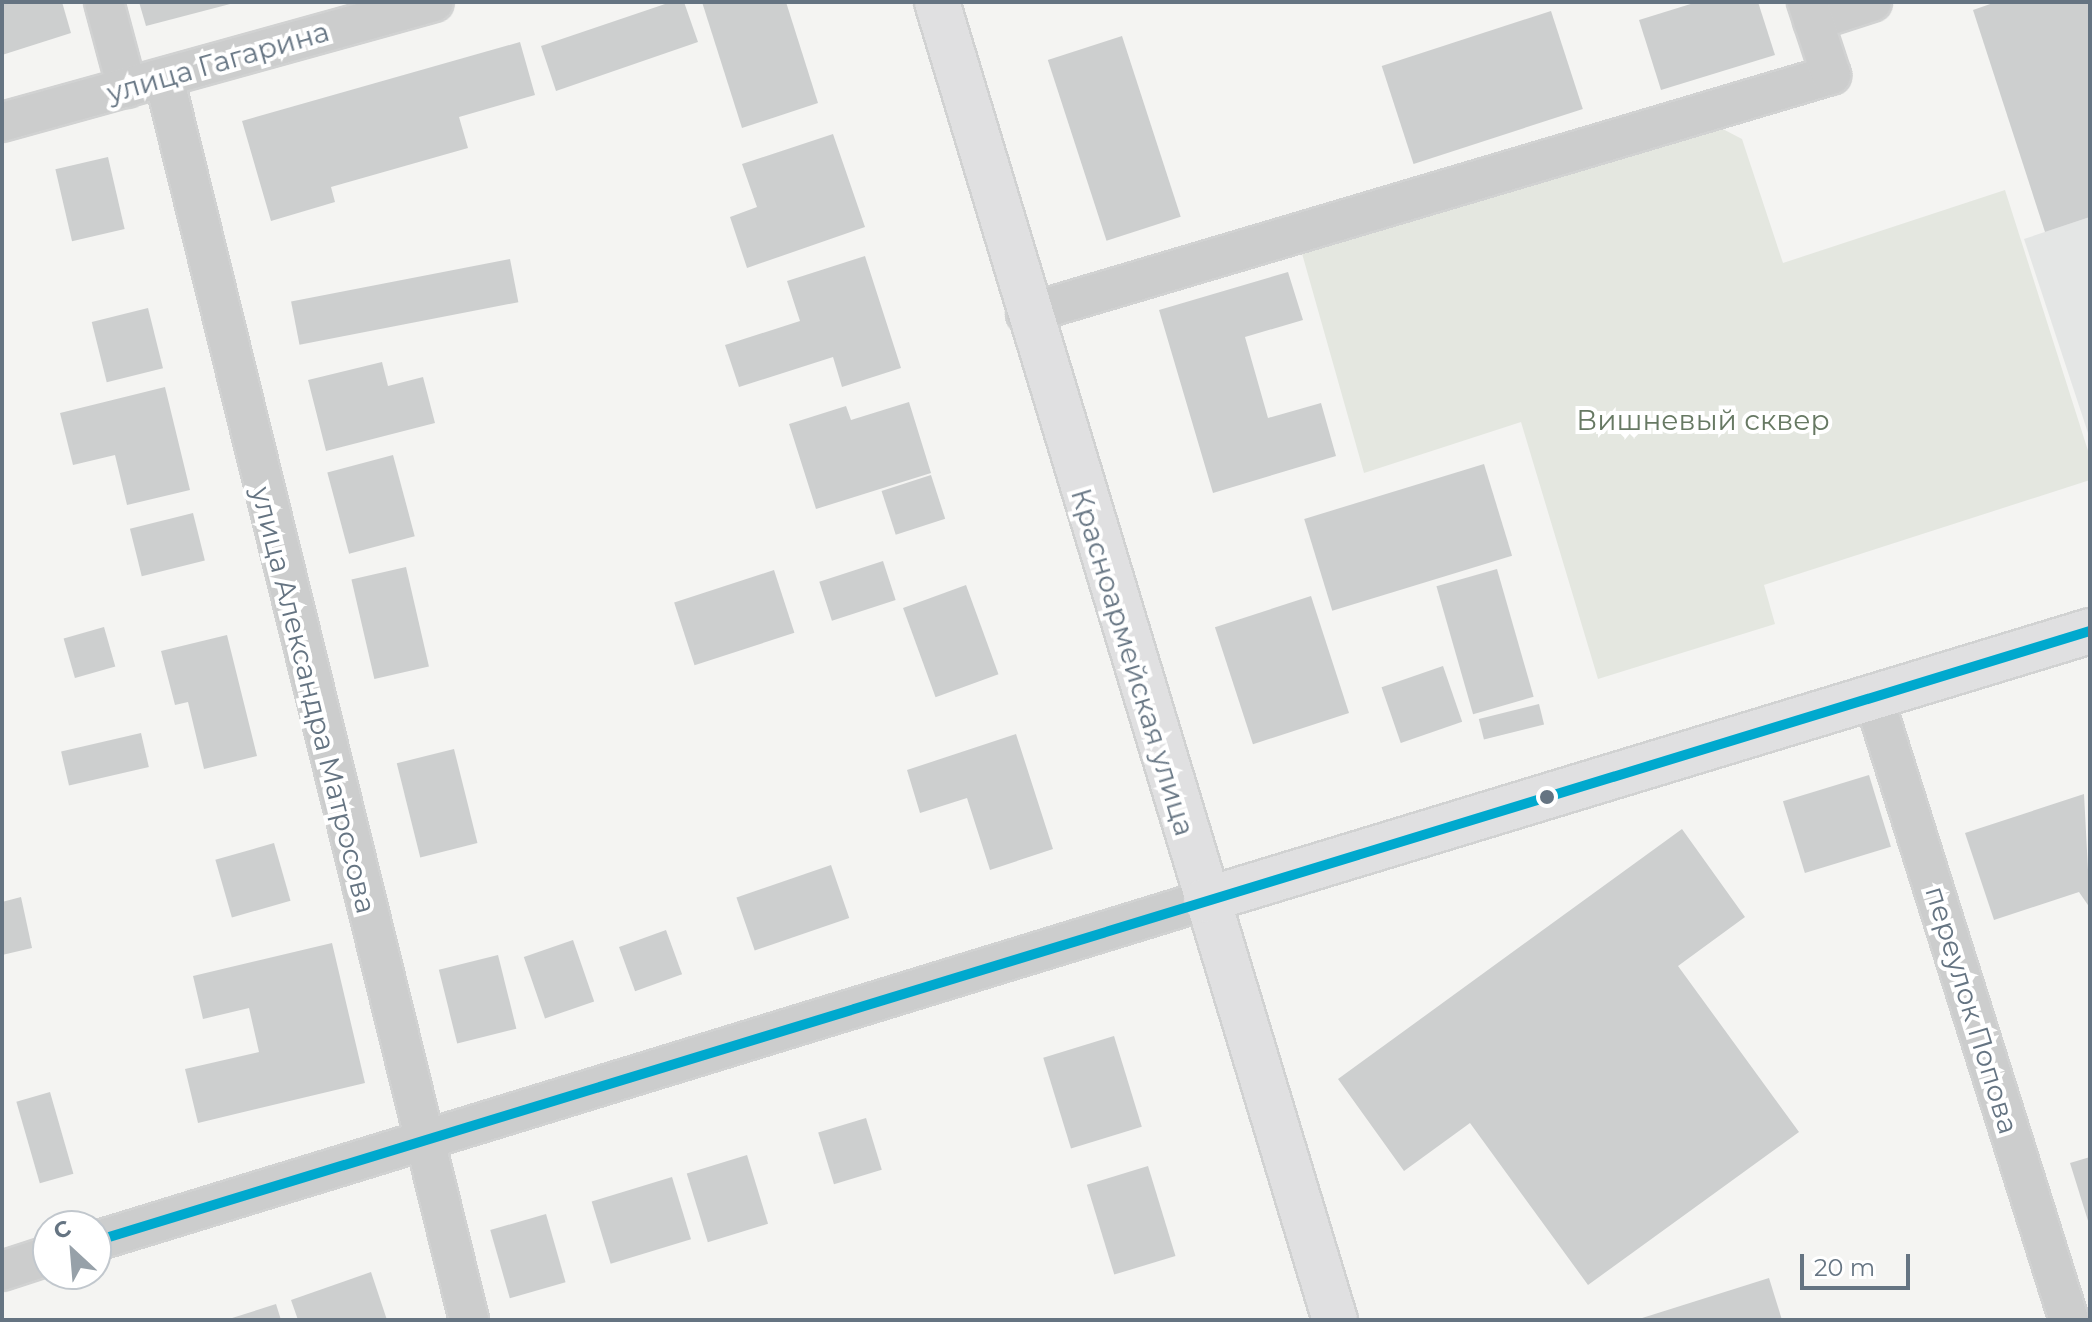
<!DOCTYPE html>
<html>
<head>
<meta charset="utf-8">
<style>
  body { margin:0 }
  #map { position:relative; width:2092px; height:1322px; overflow:hidden; background:#f4f4f2; font-family:Montserrat,sans-serif }
  div>[style] { position:absolute }
  [style*='--x'] { left:calc(var(--x)*1px); top:calc(var(--y)*1px); width:calc(var(--w)*1px); rotate:calc(var(--a)*1deg) }
  .built>* { inset:0; background:#e4e6e5 }
  .green>* { inset:0; background:#e4e7e0 }
  .building>* { inset:0; background:#cdcfcf; transform-origin:0 0 }
  .roads { filter:drop-shadow(2px 0 #d1d2d2) drop-shadow(-2px 0 #d1d2d2) drop-shadow(0 2px #d1d2d2) drop-shadow(0 -2px #d1d2d2) }
  .minor>* { height:38px; margin:-19px; padding:0 19px; transform-origin:19px; border-radius:19px; background:#cccdcd }
  .major>* { height:44px; margin:-22px; padding:0 22px; transform-origin:22px; border-radius:22px; background:#e0e0e1 }
  .bus-1>* { height:10px; margin:-5px; padding:0 5px; transform-origin:5px; border-radius:5px; background:#00a9ce }
  .dots>* { width:22px; height:22px; translate:-50% -50%; box-sizing:border-box; border:4px solid #fff; border-radius:50% }
  span { translate:-50% -50%; white-space:nowrap; text-align:center; line-height:1.15; -webkit-text-stroke:8px #fff; paint-order:stroke }
  .street-label { font-size:28px; color:#657482 }
  .park-label { font-size:28px; color:#677963 }
  .frame { position:absolute; inset:0; border:4px solid #657482; pointer-events:none }
  .north { position:absolute; left:32px; top:1210px; width:80px; height:80px; box-sizing:border-box; background:#fff; border:2px solid #c1c7cd; border-radius:50%; rotate:334deg; font-size:22px; font-weight:700; line-height:32px; text-align:center; color:#657482 }
  .north::after { content:''; display:block; margin:auto; width:28px; height:36px; background:#97a1a9; clip-path:polygon(50% 0,100% 100%,50% 72%,0 100%) }
  .scale { position:absolute; left:1800px; top:1254px; width:110px; height:36px; box-sizing:border-box; border:4px solid #657482; border-top:0; padding-left:10px; font-size:24px; line-height:28px; white-space:nowrap; color:#657482; -webkit-text-stroke:6px #fff; paint-order:stroke }
</style>
</head>
<body>
<div id="map">
  <div class="built">
    <i style="clip-path:polygon(2090px 217px,2090px 439px,2024px 239px)"></i>
  </div>
  <div class="green">
    <i style="clip-path:polygon(1717px 126px,1742px 139px,1783px 263px,2005px 190px,2090px 457px,2090px 480px,1764px 585px,1775px 624px,1598px 679px,1521px 422px,1364px 473px,1301px 250px)"></i>
  </div>
  <div class="building">
    <i style="clip-path:polygon(2px 2px,62px 2px,71px 33px,2px 55px)"></i>
    <i style="clip-path:polygon(139px 2px,234px 2px,234px 3px,146px 26px)"></i>
    <i style="clip-path:polygon(671px 2px,684px 2px,698px 42px,556px 91px,541px 46px)"></i>
    <i style="clip-path:polygon(702px 2px,786px 2px,818px 103px,742px 128px)"></i>
    <i style="clip-path:polygon(1697px 2px,1758px 2px,1775px 55px,1661px 90px,1639px 20px)"></i>
    <i style="clip-path:polygon(1996px 2px,2090px 2px,2090px 217px,2045px 232px,1973px 10px)"></i>
    <i style="left:1551px;top:11px;width:103px;height:178px;rotate:72deg"></i>
    <i style="left:1122px;top:36px;width:190px;height:78px;rotate:72deg"></i>
    <i style="clip-path:polygon(520px 42px,535px 95px,459px 117px,468px 148px,331px 187px,335px 202px,271px 221px,242px 121px)"></i>
    <i style="clip-path:polygon(833px 134px,865px 227px,747px 268px,730px 217px,757px 207px,742px 164px)"></i>
    <i style="left:108px;top:157px;width:74px;height:54px;rotate:77deg"></i>
    <i style="clip-path:polygon(865px 256px,901px 368px,842px 387px,833px 357px,739px 387px,725px 345px,800px 321px,787px 281px)"></i>
    <i style="left:510px;top:259px;width:44px;height:223px;rotate:79deg"></i>
    <i style="clip-path:polygon(1288px 272px,1303px 320px,1245px 337px,1268px 418px,1321px 403px,1336px 456px,1213px 493px,1159px 310px)"></i>
    <i style="left:148px;top:308px;width:62px;height:58px;rotate:76deg"></i>
    <i style="clip-path:polygon(382px 362px,388px 386px,423px 377px,435px 423px,326px 451px,308px 380px)"></i>
    <i style="clip-path:polygon(165px 387px,190px 490px,127px 505px,115px 455px,73px 465px,60px 413px)"></i>
    <i style="clip-path:polygon(909px 402px,931px 473px,816px 509px,789px 424px,846px 406px,851px 420px)"></i>
    <i style="left:393px;top:455px;width:84px;height:68px;rotate:75deg"></i>
    <i style="left:1484px;top:464px;width:96px;height:188px;rotate:73deg"></i>
    <i style="left:931px;top:475px;width:46px;height:52px;rotate:72deg"></i>
    <i style="left:193px;top:513px;width:49px;height:65px;rotate:76deg"></i>
    <i style="left:883px;top:561px;width:41px;height:67px;rotate:72deg"></i>
    <i style="left:406px;top:567px;width:102px;height:56px;rotate:77deg"></i>
    <i style="left:1497px;top:569px;width:133px;height:63px;rotate:74deg"></i>
    <i style="left:774px;top:570px;width:66px;height:105px;rotate:72deg"></i>
    <i style="left:966px;top:585px;width:95px;height:67px;rotate:70deg"></i>
    <i style="left:1311px;top:596px;width:123px;height:101px;rotate:72deg"></i>
    <i style="left:104px;top:627px;width:41px;height:42px;rotate:74deg"></i>
    <i style="clip-path:polygon(227px 635px,257px 756px,204px 769px,188px 702px,175px 705px,161px 651px)"></i>
    <i style="left:1443px;top:666px;width:59px;height:65px;rotate:71deg"></i>
    <i style="left:1539px;top:704px;width:21px;height:62px;rotate:76deg"></i>
    <i style="left:141px;top:733px;width:35px;height:82px;rotate:77deg"></i>
    <i style="clip-path:polygon(1016px 734px,1053px 849px,990px 870px,967px 798px,920px 813px,907px 770px)"></i>
    <i style="left:454px;top:749px;width:97px;height:59px;rotate:76deg"></i>
    <i style="left:1869px;top:775px;width:75px;height:90px;rotate:73deg"></i>
    <i style="clip-path:polygon(2084px 794px,2090px 908px,2079px 892px,1994px 920px,1965px 833px)"></i>
    <i style="clip-path:polygon(1682px 829px,1745px 917px,1678px 966px,1799px 1132px,1588px 1285px,1470px 1123px,1404px 1171px,1338px 1079px)"></i>
    <i style="left:274px;top:843px;width:60px;height:61px;rotate:74deg"></i>
    <i style="left:831px;top:865px;width:56px;height:100px;rotate:71deg"></i>
    <i style="clip-path:polygon(21px 897px,32px 948px,2px 955px,2px 902px)"></i>
    <i style="left:666px;top:930px;width:47px;height:50px;rotate:70deg"></i>
    <i style="left:573px;top:940px;width:65px;height:52px;rotate:71deg"></i>
    <i style="clip-path:polygon(332px 943px,365px 1083px,198px 1123px,185px 1069px,259px 1052px,249px 1008px,203px 1019px,193px 976px)"></i>
    <i style="left:498px;top:955px;width:76px;height:61px;rotate:76deg"></i>
    <i style="left:1114px;top:1036px;width:95px;height:74px;rotate:73deg"></i>
    <i style="left:50px;top:1092px;width:85px;height:35px;rotate:74deg"></i>
    <i style="left:866px;top:1118px;width:54px;height:50px;rotate:73deg"></i>
    <i style="left:747px;top:1155px;width:72px;height:63px;rotate:73deg"></i>
    <i style="clip-path:polygon(2090px 1157px,2090px 1224px,2089px 1224px,2070px 1163px)"></i>
    <i style="left:1148px;top:1166px;width:94px;height:64px;rotate:73deg"></i>
    <i style="left:672px;top:1177px;width:65px;height:84px;rotate:73deg"></i>
    <i style="left:546px;top:1214px;width:71px;height:58px;rotate:74deg"></i>
    <i style="clip-path:polygon(371px 1272px,387px 1320px,298px 1320px,291px 1300px)"></i>
    <i style="clip-path:polygon(1769px 1278px,1782px 1320px,1639px 1320px,1639px 1319px)"></i>
    <i style="clip-path:polygon(276px 1304px,281px 1320px,229px 1320px,229px 1319px)"></i>
  </div>
  <div class="roads">
    <div class="minor">
      <i style="--x:104;--y:2;--w:89;--a:75"></i>
      <i style="--x:1813;--y:21;--w:62;--a:-17.9"></i>
      <i style="--x:164;--y:78;--w:1279;--a:76.2"></i>
      <i style="--x:2;--y:122;--w:448;--a:-15.5"></i>
      <i style="--x:1026;--y:314;--w:840;--a:-16.54"></i>
      <i style="--x:1831;--y:75;--w:77;--a:-108.2"></i>
      <i style="--x:1874;--y:699;--w:651;--a:72.57"></i>
      <i style="--x:96;--y:1241;--w:1161;--a:-17.08"></i>
      <i style="--x:2;--y:1271;--w:48;--a:-18.1"></i>
    </div>
    <div class="major">
      <i style="--x:937;--y:2;--w:1377;--a:73.2"></i>
      <i style="--x:1206;--y:900;--w:924;--a:-16.92"></i>
    </div>
  </div>
  <div class="bus-1">
    <i style="--x:96;--y:1241;--w:2085;--a:-17.01"></i>
  </div>
  <div class="dots">
    <i style="left:1547px;top:797px;background:#657482"></i>
  </div>
  <div class="street-label">
    <span style="left:218px;top:62px;rotate:-16deg">улица Гагарина</span>
    <span style="left:1133px;top:662px;rotate:73deg">Красноармейская улица</span>
    <span style="left:314px;top:700px;rotate:76deg">улица Александра Матросова</span>
    <span style="left:1972px;top:1010px;rotate:73deg">переулок Попова</span>
  </div>
  <div class="park-label">
    <span style="left:1703px;top:420px">Вишневый сквер</span>
  </div>
  <div class="frame"></div>
  <div class="north">С</div>
  <div class="scale">20 m</div>
</div>
</body>
</html>
